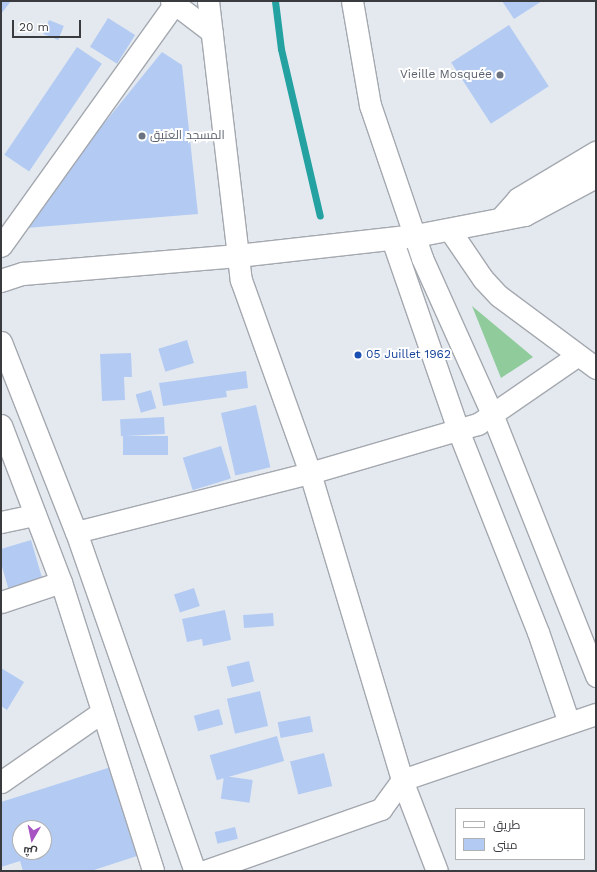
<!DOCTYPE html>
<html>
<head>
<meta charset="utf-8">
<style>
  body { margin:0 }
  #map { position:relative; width:597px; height:872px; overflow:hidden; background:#e4e9f0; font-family:"Work Sans",Cairo,sans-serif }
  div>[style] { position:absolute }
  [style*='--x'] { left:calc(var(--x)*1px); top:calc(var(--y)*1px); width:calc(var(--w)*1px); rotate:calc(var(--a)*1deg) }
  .green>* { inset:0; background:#90cb9c }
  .stream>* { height:7px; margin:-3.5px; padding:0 3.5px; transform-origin:3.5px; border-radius:3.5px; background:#24a1a1 }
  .building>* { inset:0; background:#b3cbf2; transform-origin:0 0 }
  .roads { filter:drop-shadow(1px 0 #a4a8af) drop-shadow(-1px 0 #a4a8af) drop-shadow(0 1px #a4a8af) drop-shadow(0 -1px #a4a8af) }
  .minor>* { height:21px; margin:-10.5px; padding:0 10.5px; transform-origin:10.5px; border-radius:10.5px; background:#fff }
  .primary>* { height:22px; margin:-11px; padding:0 11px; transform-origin:11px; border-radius:11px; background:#fff }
  .dots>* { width:11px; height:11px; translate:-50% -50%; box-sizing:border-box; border:2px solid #fff; border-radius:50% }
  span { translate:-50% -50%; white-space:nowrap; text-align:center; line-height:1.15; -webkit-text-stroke:4px #fff; paint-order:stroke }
  .worship-label { font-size:12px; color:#5b616d }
  .right { translate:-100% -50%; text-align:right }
  .left { translate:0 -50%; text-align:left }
  .transit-label { font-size:12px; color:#164399 }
  .frame { position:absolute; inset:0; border:2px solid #393b3e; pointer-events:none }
  .legend { position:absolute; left:455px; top:808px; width:130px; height:52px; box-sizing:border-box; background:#fff; border:1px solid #b0b1b2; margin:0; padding:5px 7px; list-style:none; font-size:12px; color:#393b3e }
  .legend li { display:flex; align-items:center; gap:8px; height:20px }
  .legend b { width:20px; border:1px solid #b0b1b2 }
  .north { position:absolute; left:12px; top:820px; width:40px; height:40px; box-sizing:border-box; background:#fff; border:1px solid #b0b1b2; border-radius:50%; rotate:189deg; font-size:11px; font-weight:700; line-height:16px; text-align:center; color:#393b3e }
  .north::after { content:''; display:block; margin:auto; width:14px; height:18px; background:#a753c2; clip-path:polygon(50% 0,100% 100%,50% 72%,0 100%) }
  .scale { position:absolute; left:12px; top:20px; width:69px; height:18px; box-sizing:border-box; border:2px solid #393b3e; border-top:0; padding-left:5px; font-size:12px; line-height:14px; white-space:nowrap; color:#393b3e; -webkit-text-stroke:3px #fff; paint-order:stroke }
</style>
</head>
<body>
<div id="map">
  <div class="green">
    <i style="clip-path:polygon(472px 306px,533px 357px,501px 378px)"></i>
  </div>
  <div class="stream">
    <i style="--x:275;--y:1;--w:48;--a:82.9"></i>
    <i style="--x:281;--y:49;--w:171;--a:76.9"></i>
  </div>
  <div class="building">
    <i style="clip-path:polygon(1px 1px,11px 1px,1px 14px)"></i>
    <i style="clip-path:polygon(502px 1px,542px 1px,514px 19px)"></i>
    <i style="left:108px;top:18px;width:32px;height:34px;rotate:32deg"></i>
    <i style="left:49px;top:20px;width:16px;height:15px;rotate:22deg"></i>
    <i style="left:509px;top:25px;width:73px;height:69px;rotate:57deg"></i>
    <i style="left:77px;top:47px;width:30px;height:130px;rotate:34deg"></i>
    <i style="clip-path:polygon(162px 52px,182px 65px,198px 214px,14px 229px,36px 207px)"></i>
    <i style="left:187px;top:340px;width:24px;height:30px;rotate:73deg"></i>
    <i style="clip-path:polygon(131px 353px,132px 377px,124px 377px,125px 400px,102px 401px,100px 354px)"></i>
    <i style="clip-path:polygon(246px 371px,248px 388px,226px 391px,227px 397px,163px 406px,159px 383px)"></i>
    <i style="left:151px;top:390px;width:19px;height:16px;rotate:74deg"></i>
    <i style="left:256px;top:405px;width:64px;height:36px;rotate:77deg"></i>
    <i style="left:164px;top:417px;width:17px;height:44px;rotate:87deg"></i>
    <i style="left:168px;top:436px;width:19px;height:45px;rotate:90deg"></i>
    <i style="left:221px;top:446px;width:34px;height:40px;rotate:73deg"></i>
    <i style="clip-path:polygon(31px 540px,43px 581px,9px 591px,1px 563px,1px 549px)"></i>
    <i style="left:194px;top:588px;width:19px;height:21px;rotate:72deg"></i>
    <i style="clip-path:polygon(225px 610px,231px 640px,203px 646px,202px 639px,187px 642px,182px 619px)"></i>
    <i style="left:273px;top:613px;width:13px;height:30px;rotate:86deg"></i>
    <i style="left:249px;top:661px;width:21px;height:23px;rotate:76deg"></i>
    <i style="clip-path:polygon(1px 668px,24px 682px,7px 710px,1px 706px)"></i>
    <i style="left:260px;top:691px;width:36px;height:34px;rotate:77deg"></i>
    <i style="left:219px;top:709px;width:16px;height:26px;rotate:75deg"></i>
    <i style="left:310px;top:716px;width:16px;height:33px;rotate:79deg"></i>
    <i style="left:277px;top:736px;width:26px;height:70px;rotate:74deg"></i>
    <i style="left:324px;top:753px;width:34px;height:35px;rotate:76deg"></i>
    <i style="clip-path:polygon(evenodd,111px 767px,140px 855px,91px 871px,23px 871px,20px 861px,1px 867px,1px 802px,111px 767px,20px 828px,44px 828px,44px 852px,20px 852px,20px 828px)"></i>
    <i style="left:224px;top:776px;width:29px;height:23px;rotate:8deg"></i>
    <i style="left:235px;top:827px;width:12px;height:21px;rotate:76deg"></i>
  </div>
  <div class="roads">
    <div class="minor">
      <i style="--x:171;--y:1;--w:51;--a:37.1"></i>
      <i style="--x:208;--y:1;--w:281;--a:83.3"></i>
      <i style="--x:241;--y:280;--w:205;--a:70.3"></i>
      <i style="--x:310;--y:473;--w:320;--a:73.3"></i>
      <i style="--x:402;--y:780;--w:97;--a:69"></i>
      <i style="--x:352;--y:1;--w:106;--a:80.2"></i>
      <i style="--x:370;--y:105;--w:162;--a:71.2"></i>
      <i style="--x:422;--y:258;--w:171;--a:65.8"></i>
      <i style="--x:492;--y:414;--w:282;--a:68.3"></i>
      <i style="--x:449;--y:229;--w:60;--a:55.8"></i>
      <i style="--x:483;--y:279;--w:23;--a:47"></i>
      <i style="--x:499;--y:296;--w:121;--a:36.6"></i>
      <i style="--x:392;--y:239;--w:202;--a:70.9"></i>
      <i style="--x:458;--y:430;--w:217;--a:68.4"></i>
      <i style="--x:538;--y:632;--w:96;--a:71.2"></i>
      <i style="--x:1;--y:246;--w:297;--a:-54.4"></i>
      <i style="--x:1;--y:342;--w:204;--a:68.5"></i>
      <i style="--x:76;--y:532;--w:359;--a:70.7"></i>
      <i style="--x:1;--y:425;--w:168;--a:69.1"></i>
      <i style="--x:61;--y:582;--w:303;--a:72.3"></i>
      <i style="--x:1;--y:522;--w:35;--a:-12"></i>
      <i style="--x:76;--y:532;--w:241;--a:-14.2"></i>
      <i style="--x:310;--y:473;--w:175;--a:-16.3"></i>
      <i style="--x:478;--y:424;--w:121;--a:-34.6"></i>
      <i style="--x:1;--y:602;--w:63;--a:-18.4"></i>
      <i style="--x:1;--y:782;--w:123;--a:-34.7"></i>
      <i style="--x:205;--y:871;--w:187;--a:-19.4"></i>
      <i style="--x:381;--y:809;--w:36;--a:-54"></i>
      <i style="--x:402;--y:780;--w:205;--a:-18.8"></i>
    </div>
    <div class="primary">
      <i style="--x:503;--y:217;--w:24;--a:-48"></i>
      <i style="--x:519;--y:199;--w:90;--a:-30.9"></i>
      <i style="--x:1;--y:281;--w:23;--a:-18"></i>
      <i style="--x:23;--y:274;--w:216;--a:-4.8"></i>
      <i style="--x:238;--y:256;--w:179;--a:-6.4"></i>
      <i style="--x:416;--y:236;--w:111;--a:-10.9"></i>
      <i style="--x:525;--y:215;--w:81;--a:-28.2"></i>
    </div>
  </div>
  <div class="dots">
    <i style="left:500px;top:75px;background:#6b7280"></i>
    <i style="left:142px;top:136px;background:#6b7280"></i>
    <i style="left:358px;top:355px;background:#1a4fb4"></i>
  </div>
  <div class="worship-label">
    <span class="right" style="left:492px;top:75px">Vieille Mosquée</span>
    <span class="left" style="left:150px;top:136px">المسجد العتيق</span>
  </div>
  <div class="transit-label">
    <span class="left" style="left:366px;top:355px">05 Juillet 1962</span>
  </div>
  <div class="frame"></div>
  <ul class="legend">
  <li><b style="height:5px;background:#fff"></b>طريق</li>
  <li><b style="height:11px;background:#b3cbf2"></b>مبنى</li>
  </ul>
  <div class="north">ش</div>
  <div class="scale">20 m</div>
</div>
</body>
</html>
